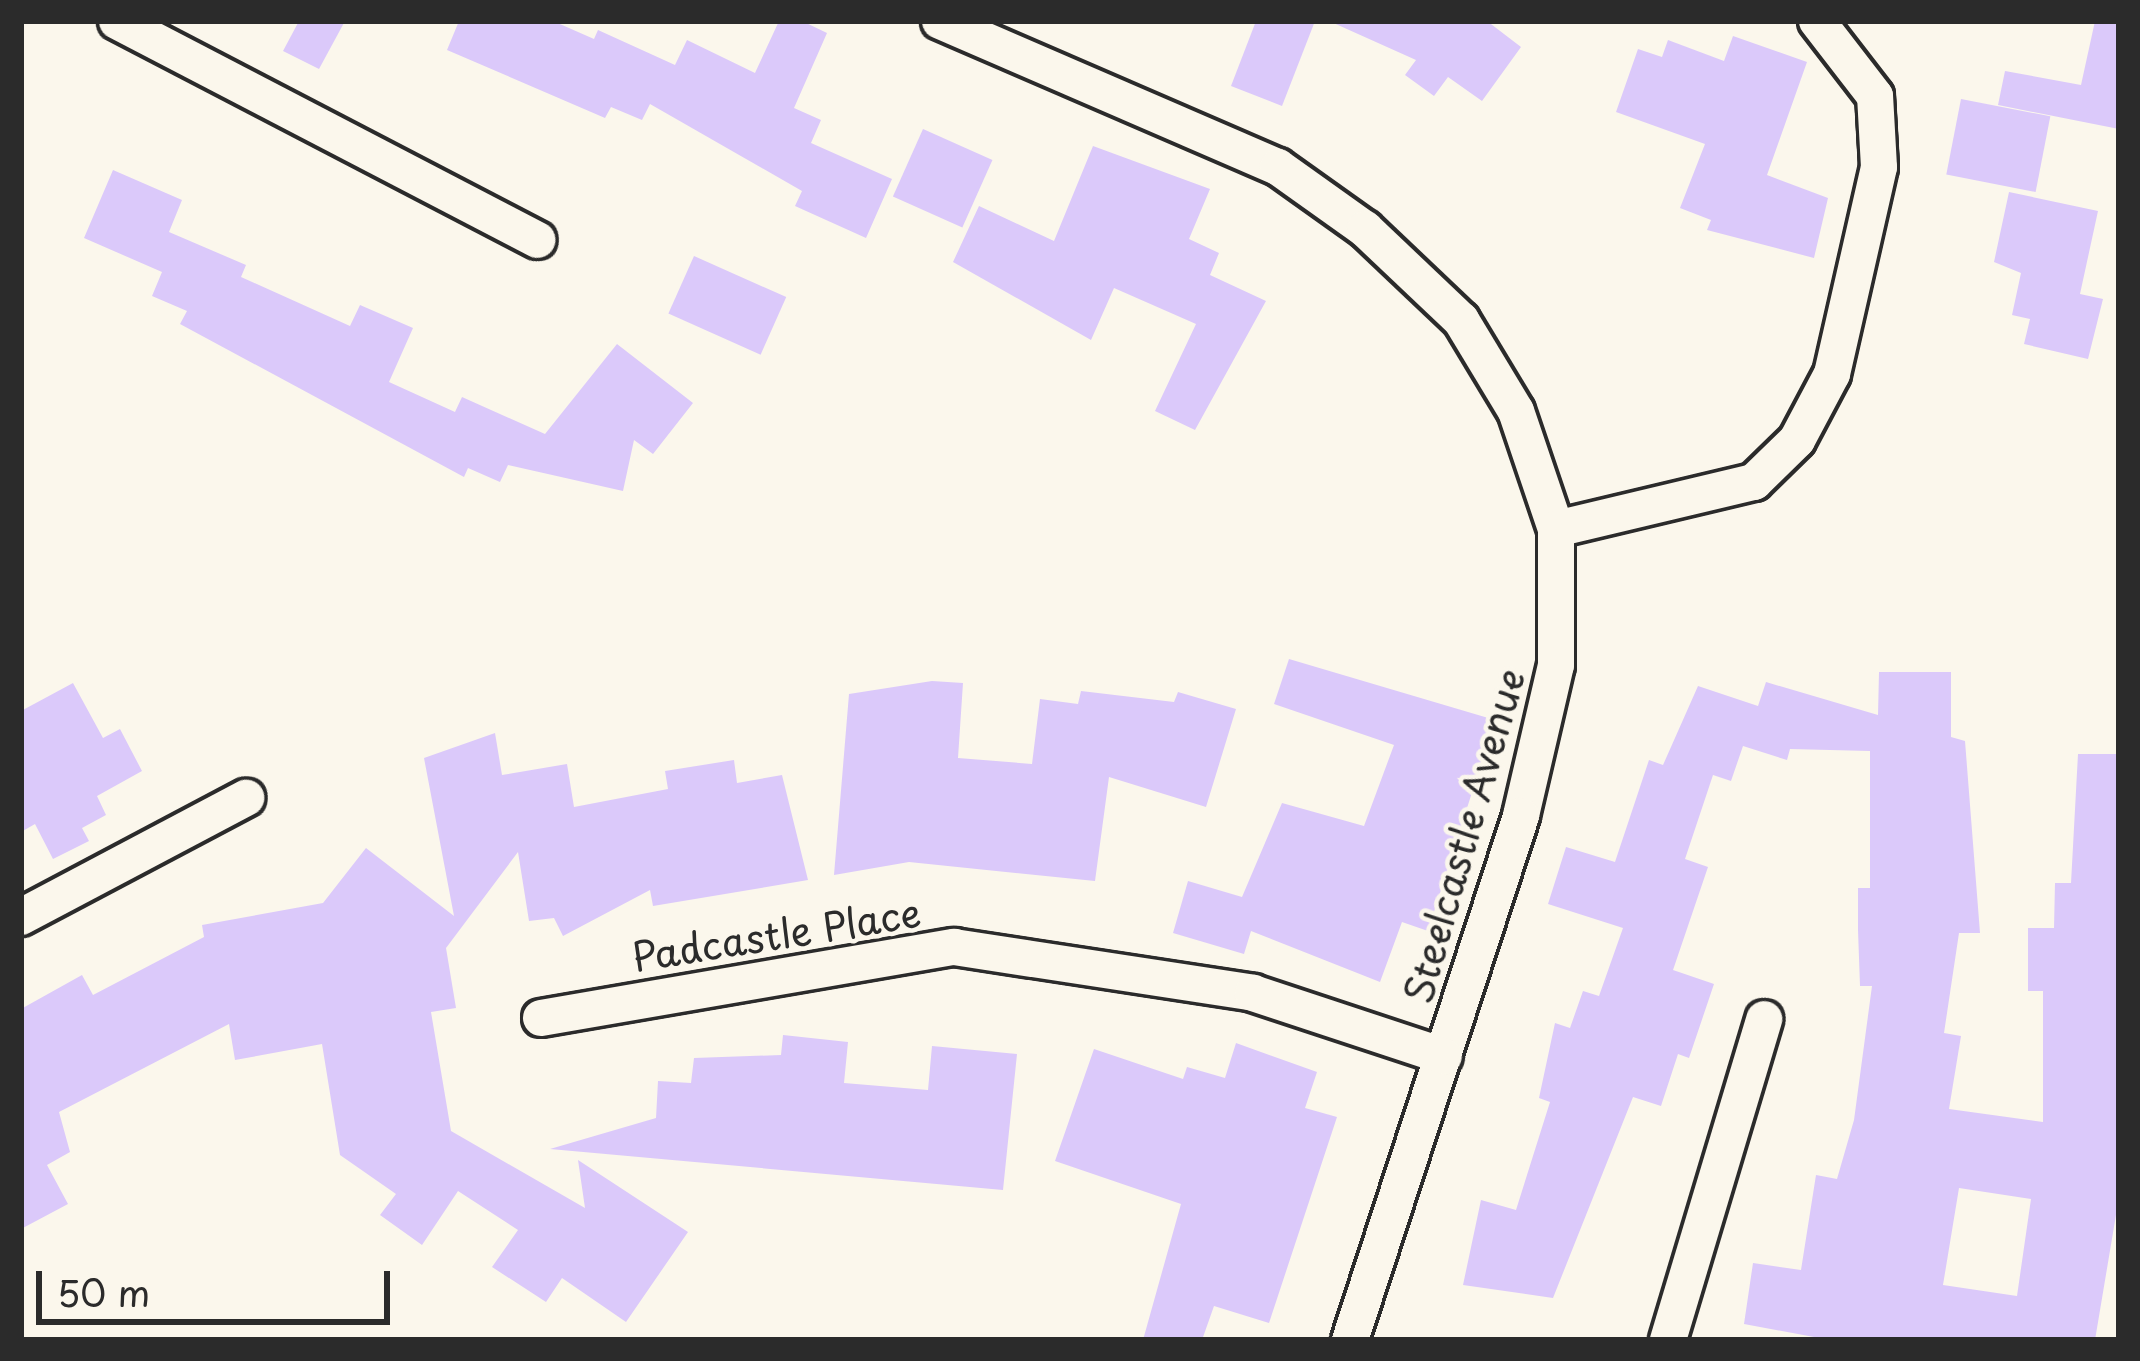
<!DOCTYPE html>
<html>
<head>
<meta charset="utf-8">
<style>
  body { margin:0 }
  #map { position:relative; width:2140px; height:1361px; overflow:hidden; background:#fbf7ec; font-family:"Playpen Sans",sans-serif }
  div>[style] { position:absolute }
  [style*='--x'] { left:calc(var(--x)*1px); top:calc(var(--y)*1px); width:calc(var(--w)*1px); rotate:calc(var(--a)*1deg) }
  .building>* { inset:0; background:#dbc9fa; transform-origin:0 0 }
  .roads { filter:drop-shadow(3px 0 #2b2b2b) drop-shadow(-3px 0 #2b2b2b) drop-shadow(0 3px #2b2b2b) drop-shadow(0 -3px #2b2b2b) }
  .minor>* { height:36px; margin:-18px; padding:0 18px; transform-origin:18px; border-radius:18px; background:#fbf7ec }
  span { translate:-50% -50%; white-space:nowrap; text-align:center; line-height:1.15; -webkit-text-stroke:9px #fbf7ec; paint-order:stroke }
  .street-label { font-size:39px; color:#2b2b2b }
  .frame { position:absolute; inset:0; border:24px solid #2b2b2b; pointer-events:none }
  .scale { position:absolute; left:36px; top:1271px; width:354px; height:54px; box-sizing:border-box; border:6px solid #2b2b2b; border-top:0; padding-left:15px; font-size:36px; line-height:42px; white-space:nowrap; color:#2b2b2b; -webkit-text-stroke:9px #fbf7ec; paint-order:stroke }
</style>
</head>
<body>
<div id="map">
  <div class="building">
    <i style="clip-path:polygon(299px 21px,345px 21px,319px 69px,283px 51px)"></i>
    <i style="clip-path:polygon(459px 21px,553px 21px,594px 39px,598px 30px,675px 65px,687px 40px,755px 73px,779px 21px,802px 21px,827px 33px,794px 108px,821px 120px,811px 143px,892px 179px,866px 238px,795px 206px,802px 191px,650px 104px,642px 120px,611px 107px,605px 118px,447px 50px)"></i>
    <i style="clip-path:polygon(1256px 21px,1315px 21px,1282px 106px,1231px 86px)"></i>
    <i style="clip-path:polygon(1329px 21px,1487px 21px,1521px 47px,1482px 101px,1448px 77px,1434px 96px,1405px 75px,1416px 60px)"></i>
    <i style="clip-path:polygon(2095px 21px,2119px 21px,2119px 129px,1998px 105px,2005px 71px,2081px 85px)"></i>
    <i style="clip-path:polygon(1733px 36px,1807px 62px,1767px 175px,1828px 198px,1814px 258px,1707px 230px,1711px 220px,1680px 208px,1705px 144px,1616px 112px,1638px 49px,1662px 57px,1668px 40px,1724px 61px)"></i>
    <i style="left:1961px;top:99px;width:91px;height:77px;rotate:11deg"></i>
    <i style="left:923px;top:129px;width:76px;height:74px;rotate:24deg"></i>
    <i style="clip-path:polygon(1093px 146px,1210px 189px,1189px 239px,1219px 253px,1210px 275px,1266px 301px,1195px 430px,1155px 411px,1196px 324px,1114px 288px,1091px 340px,953px 262px,979px 206px,1054px 241px)"></i>
    <i style="clip-path:polygon(113px 170px,182px 200px,169px 232px,246px 265px,241px 277px,350px 326px,360px 305px,413px 328px,389px 382px,455px 412px,462px 397px,545px 434px,617px 344px,693px 403px,653px 454px,634px 440px,623px 491px,508px 465px,500px 482px,468px 468px,464px 477px,180px 324px,187px 311px,152px 296px,162px 272px,84px 238px)"></i>
    <i style="clip-path:polygon(2009px 192px,2098px 211px,2080px 294px,2103px 299px,2088px 359px,2024px 344px,2030px 319px,2012px 315px,2021px 273px,1994px 262px)"></i>
    <i style="left:694px;top:256px;width:101px;height:63px;rotate:24deg"></i>
    <i style="clip-path:polygon(1289px 659px,1495px 720px,1428px 931px,1402px 922px,1380px 982px,1251px 931px,1244px 954px,1173px 933px,1188px 881px,1242px 897px,1282px 803px,1364px 826px,1394px 745px,1274px 704px)"></i>
    <i style="clip-path:polygon(evenodd,1879px 672px,1951px 672px,1951px 737px,1965px 741px,1980px 933px,1959px 933px,1944px 1033px,1961px 1036px,1949px 1109px,2043px 1122px,2043px 991px,2028px 991px,2028px 928px,2054px 928px,2055px 883px,2071px 883px,2078px 754px,2119px 754px,2119px 1197px,2095px 1340px,1830px 1340px,1744px 1324px,1753px 1263px,1801px 1270px,1816px 1175px,1837px 1179px,1854px 1120px,1872px 986px,1860px 986px,1858px 930px,1858px 888px,1870px 888px,1870px 751px,1790px 749px,1787px 760px,1743px 746px,1731px 781px,1713px 775px,1685px 859px,1708px 867px,1673px 970px,1714px 984px,1689px 1058px,1678px 1054px,1661px 1106px,1633px 1097px,1553px 1298px,1463px 1285px,1481px 1200px,1516px 1210px,1550px 1102px,1539px 1098px,1555px 1023px,1570px 1028px,1583px 991px,1599px 996px,1623px 928px,1548px 904px,1566px 847px,1615px 862px,1649px 760px,1663px 765px,1698px 686px,1758px 706px,1766px 682px,1878px 715px,1879px 672px,1959px 1188px,2031px 1199px,2017px 1296px,1943px 1285px,1959px 1188px)"></i>
    <i style="clip-path:polygon(932px 681px,963px 683px,958px 758px,1032px 764px,1040px 699px,1078px 704px,1081px 691px,1174px 702px,1178px 692px,1236px 709px,1206px 807px,1109px 777px,1095px 881px,909px 862px,834px 875px,849px 694px)"></i>
    <i style="clip-path:polygon(73px 683px,103px 738px,120px 729px,142px 771px,97px 796px,106px 815px,82px 828px,89px 841px,53px 859px,35px 824px,21px 832px,21px 711px)"></i>
    <i style="clip-path:polygon(495px 733px,502px 775px,567px 764px,574px 807px,668px 789px,665px 771px,734px 760px,737px 783px,782px 775px,808px 880px,653px 906px,650px 890px,563px 936px,554px 918px,529px 921px,518px 852px,446px 948px,456px 1008px,431px 1012px,451px 1131px,585px 1208px,578px 1160px,688px 1232px,626px 1322px,562px 1278px,546px 1302px,492px 1267px,518px 1230px,458px 1191px,422px 1245px,380px 1215px,396px 1194px,340px 1155px,322px 1044px,235px 1060px,229px 1024px,59px 1112px,70px 1152px,47px 1165px,68px 1204px,21px 1229px,21px 1009px,82px 975px,93px 995px,204px 937px,202px 925px,323px 903px,366px 848px,454px 916px,424px 758px)"></i>
    <i style="clip-path:polygon(783px 1035px,848px 1042px,844px 1083px,928px 1090px,932px 1046px,1017px 1054px,1003px 1190px,550px 1149px,656px 1118px,658px 1081px,691px 1083px,694px 1058px,781px 1055px)"></i>
    <i style="clip-path:polygon(1236px 1043px,1317px 1072px,1305px 1108px,1337px 1117px,1269px 1323px,1214px 1306px,1202px 1340px,1143px 1340px,1181px 1204px,1055px 1161px,1094px 1049px,1183px 1079px,1187px 1067px,1225px 1078px)"></i>
  </div>
  <div class="roads">
    <div class="minor">
      <i style="--x:117;--y:21;--w:474;--a:27.5"></i>
      <i style="--x:940;--y:21;--w:368;--a:23.4"></i>
      <i style="--x:1278;--y:167;--w:107;--a:35.5"></i>
      <i style="--x:1365;--y:229;--w:132;--a:43.5"></i>
      <i style="--x:1461;--y:320;--w:106;--a:58.9"></i>
      <i style="--x:1516;--y:411;--w:125;--a:71.3"></i>
      <i style="--x:1556;--y:529;--w:136;--a:90"></i>
      <i style="--x:1556;--y:665;--w:155;--a:103.1"></i>
      <i style="--x:1521;--y:816;--w:551;--a:108.07"></i>
      <i style="--x:1556;--y:529;--w:204;--a:-13.4"></i>
      <i style="--x:1754;--y:482;--w:60;--a:-44.3"></i>
      <i style="--x:1797;--y:440;--w:75;--a:-62.1"></i>
      <i style="--x:1832;--y:374;--w:212;--a:-77.2"></i>
      <i style="--x:1879;--y:167;--w:71;--a:-93.2"></i>
      <i style="--x:1875;--y:96;--w:95;--a:-127.7"></i>
      <i style="--x:21;--y:917;--w:255;--a:-27.9"></i>
      <i style="--x:541;--y:1018;--w:419;--a:-9.8"></i>
      <i style="--x:954;--y:947;--w:303;--a:8.7"></i>
      <i style="--x:1253;--y:993;--w:201;--a:18.3"></i>
      <i style="--x:1668;--y:1340;--w:335;--a:-73.3"></i>
    </div>
  </div>
  <div class="street-label">
    <span style="left:1463px;top:836px;rotate:-74deg">Steelcastle Avenue</span>
    <span style="left:776px;top:934px;rotate:-9deg">Padcastle Place</span>
  </div>
  <div class="frame"></div>
  <div class="scale">50 m</div>
</div>
</body>
</html>
